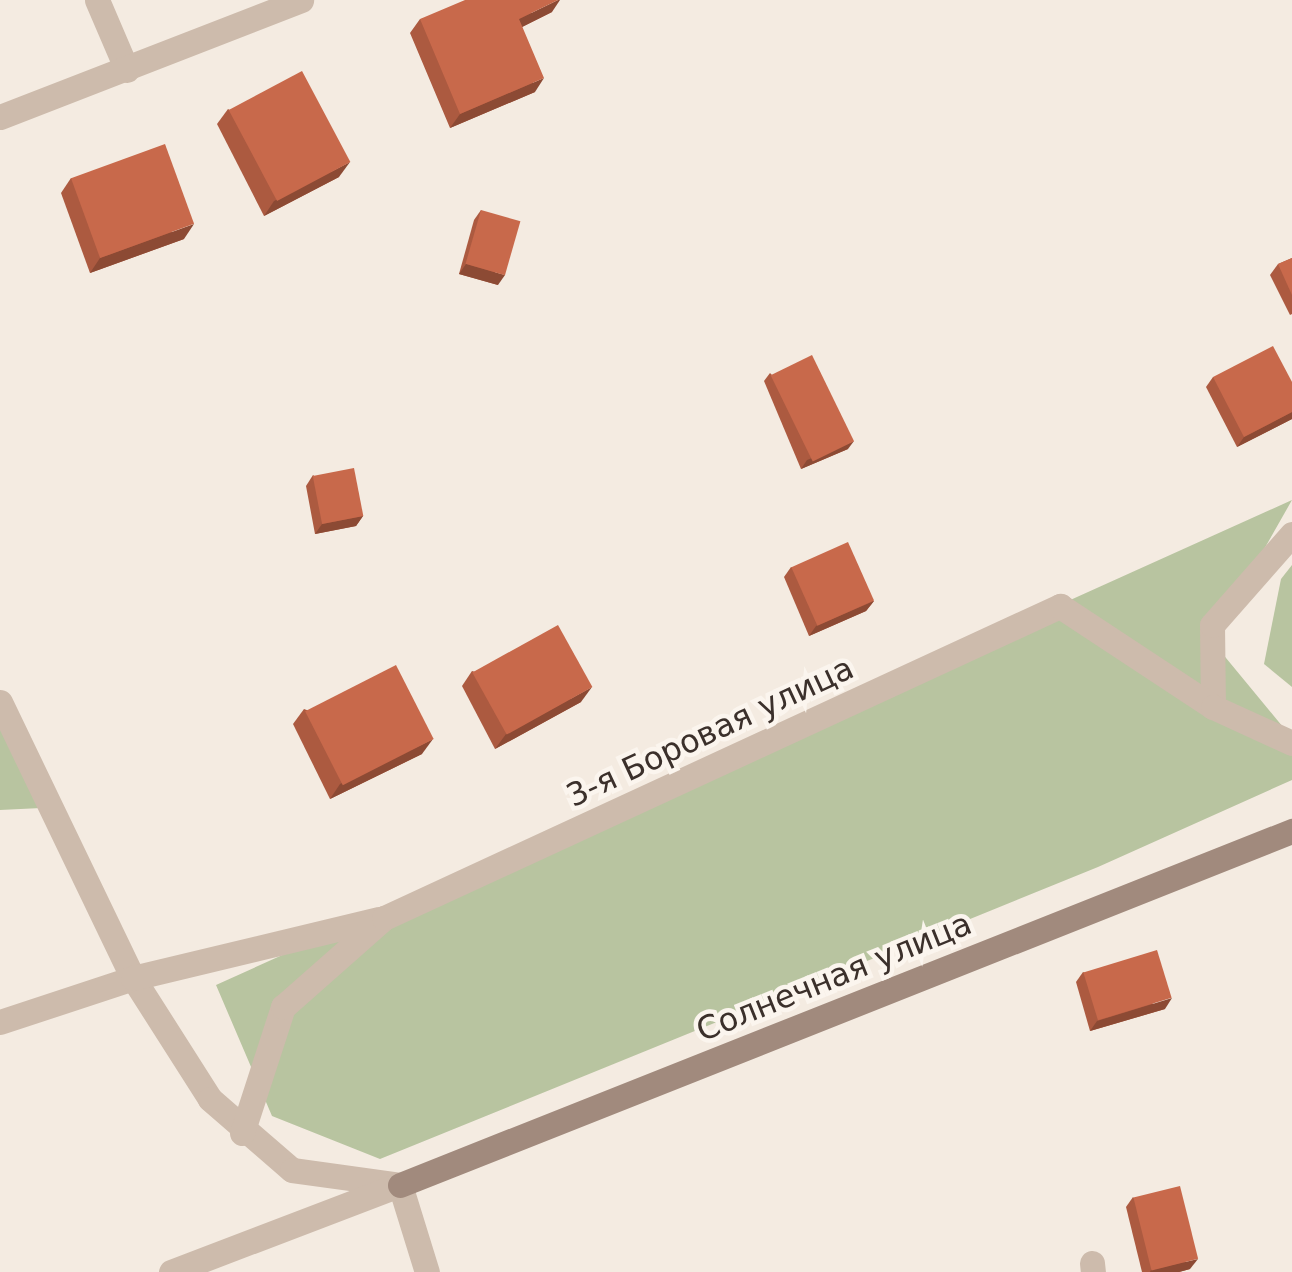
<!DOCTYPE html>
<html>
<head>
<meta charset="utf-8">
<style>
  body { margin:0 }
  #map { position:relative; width:1292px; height:1272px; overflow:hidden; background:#f4ebe1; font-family:"DejaVu Sans",sans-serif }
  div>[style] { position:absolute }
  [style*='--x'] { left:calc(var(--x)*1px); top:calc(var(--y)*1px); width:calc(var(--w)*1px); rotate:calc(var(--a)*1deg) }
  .green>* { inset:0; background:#b8c4a0 }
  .street>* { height:25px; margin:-12.5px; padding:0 12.5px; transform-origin:12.5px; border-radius:12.5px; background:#cdbbac }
  .secondary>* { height:25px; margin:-12.5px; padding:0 12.5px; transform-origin:12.5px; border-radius:12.5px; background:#a18a7d }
  .wall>* { inset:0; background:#ac5a40 }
  .shaded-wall>* { inset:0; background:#8c4a34 }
  .building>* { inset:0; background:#c8694b; transform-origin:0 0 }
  span { translate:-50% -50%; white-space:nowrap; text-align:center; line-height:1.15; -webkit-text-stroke:9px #fbf5ee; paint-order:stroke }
  .street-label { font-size:32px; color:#3b302b }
</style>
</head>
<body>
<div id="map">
  <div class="green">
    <i style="clip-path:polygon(1292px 500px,1212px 641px,1292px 738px,1292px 780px,1098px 867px,380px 1159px,272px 1116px,216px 985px)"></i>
    <i style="clip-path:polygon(1292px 565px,1292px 687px,1264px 664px,1281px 579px)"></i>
    <i style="clip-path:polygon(0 724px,41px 808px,0 810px)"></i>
  </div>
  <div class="street">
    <i style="--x:97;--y:0;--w:76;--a:66.8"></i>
    <i style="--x:0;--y:117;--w:323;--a:-21.2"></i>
    <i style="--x:0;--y:702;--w:306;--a:64.3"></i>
    <i style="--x:133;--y:978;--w:143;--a:57.5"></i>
    <i style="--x:210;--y:1099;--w:108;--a:40.9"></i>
    <i style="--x:292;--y:1170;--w:109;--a:7.9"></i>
    <i style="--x:1213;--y:707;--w:82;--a:-90.7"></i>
    <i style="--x:1212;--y:625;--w:121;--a:-48.7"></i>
    <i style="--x:0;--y:1022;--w:140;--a:-18.3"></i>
    <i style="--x:133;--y:978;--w:253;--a:-13.5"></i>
    <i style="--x:242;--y:1133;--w:133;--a:-72"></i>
    <i style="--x:283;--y:1007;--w:135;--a:-41.4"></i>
    <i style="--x:384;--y:918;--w:745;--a:-24.78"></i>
    <i style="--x:1060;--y:606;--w:183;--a:33.4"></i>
    <i style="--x:1213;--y:707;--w:87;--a:24.5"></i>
    <i style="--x:400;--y:1185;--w:91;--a:72.8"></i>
    <i style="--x:1092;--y:1263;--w:9;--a:84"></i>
    <i style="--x:171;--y:1272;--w:241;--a:-20.9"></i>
  </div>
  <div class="secondary">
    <i style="--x:400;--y:1185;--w:960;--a:-21.65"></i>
  </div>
  <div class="wall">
    <i style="clip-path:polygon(552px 12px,522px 27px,535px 92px,450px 128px,410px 33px,420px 19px)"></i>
    <i style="clip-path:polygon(228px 109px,339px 177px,264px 216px,217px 124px)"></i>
    <i style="clip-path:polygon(71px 178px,184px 239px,90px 273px,61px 193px)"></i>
    <i style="clip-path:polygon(481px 210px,498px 285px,459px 274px,474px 220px)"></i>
    <i style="clip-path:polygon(1292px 258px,1292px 314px,1290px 315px,1270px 275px,1278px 264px)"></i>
    <i style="clip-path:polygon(770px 373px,848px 449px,801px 469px,764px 381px)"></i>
    <i style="clip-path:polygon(1213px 377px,1292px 382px,1292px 419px,1237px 447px,1206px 387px)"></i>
    <i style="clip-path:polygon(313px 475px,363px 516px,356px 526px,315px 534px,306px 486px)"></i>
    <i style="clip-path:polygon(791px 567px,874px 601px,866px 611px,809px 636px,784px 577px)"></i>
    <i style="clip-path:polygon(472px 671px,581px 702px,495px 749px,462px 686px)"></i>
    <i style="clip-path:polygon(304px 709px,422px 754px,330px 799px,293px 724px)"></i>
    <i style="clip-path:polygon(1083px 972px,1165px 1009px,1090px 1031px,1076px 982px)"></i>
    <i style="clip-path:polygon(1133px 1197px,1190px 1269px,1179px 1272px,1142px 1272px,1126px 1207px)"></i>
  </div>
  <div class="shaded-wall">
    <i style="clip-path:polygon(558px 0,560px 0,552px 12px,510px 33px,519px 19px)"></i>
    <i style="clip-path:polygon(544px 78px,535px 92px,450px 128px,460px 114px)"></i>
    <i style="clip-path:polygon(350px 162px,339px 177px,264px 216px,274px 201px)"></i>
    <i style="clip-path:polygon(194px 224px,184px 239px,90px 273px,100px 258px)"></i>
    <i style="clip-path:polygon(466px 264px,505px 275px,498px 285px,459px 274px)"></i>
    <i style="clip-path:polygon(1292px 412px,1292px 419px,1237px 447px,1244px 437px)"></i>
    <i style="clip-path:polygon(854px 441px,848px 449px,801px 469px,807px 460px)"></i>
    <i style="clip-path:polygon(363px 516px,356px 526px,315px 534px,322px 524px)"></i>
    <i style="clip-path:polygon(874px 601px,866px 611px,809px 636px,816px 626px)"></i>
    <i style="clip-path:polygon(592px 687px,581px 702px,495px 749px,506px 734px)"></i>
    <i style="clip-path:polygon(433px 739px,422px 754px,330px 799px,340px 784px)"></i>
    <i style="clip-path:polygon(1172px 998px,1165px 1009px,1090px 1031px,1097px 1021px)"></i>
    <i style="clip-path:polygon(1198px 1259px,1190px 1269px,1179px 1272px,1150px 1272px,1151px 1270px)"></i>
  </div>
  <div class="building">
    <i style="clip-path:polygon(465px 0,558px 0,519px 19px,544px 78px,460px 114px,420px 19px)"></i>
    <i style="left:302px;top:71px;width:103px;height:83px;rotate:62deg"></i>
    <i style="left:165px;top:144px;width:85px;height:100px;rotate:70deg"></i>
    <i style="left:481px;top:210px;width:41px;height:56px;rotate:16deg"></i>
    <i style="clip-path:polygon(1292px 258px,1292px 295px,1278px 264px)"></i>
    <i style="clip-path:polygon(1273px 346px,1292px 382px,1292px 412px,1244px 437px,1213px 377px)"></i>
    <i style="left:812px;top:355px;width:96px;height:46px;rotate:64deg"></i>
    <i style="left:354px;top:468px;width:49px;height:42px;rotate:79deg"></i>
    <i style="left:848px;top:542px;width:64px;height:62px;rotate:66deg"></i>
    <i style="left:558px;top:625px;width:71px;height:98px;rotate:61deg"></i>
    <i style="left:396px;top:665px;width:83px;height:102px;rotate:63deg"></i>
    <i style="left:1157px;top:950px;width:50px;height:77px;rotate:73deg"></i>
    <i style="left:1180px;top:1186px;width:75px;height:48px;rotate:76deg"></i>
  </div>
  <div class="street-label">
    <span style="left:710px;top:732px;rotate:-25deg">3-я Боровая улица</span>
    <span style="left:834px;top:977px;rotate:-22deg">Солнечная улица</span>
  </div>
</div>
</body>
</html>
